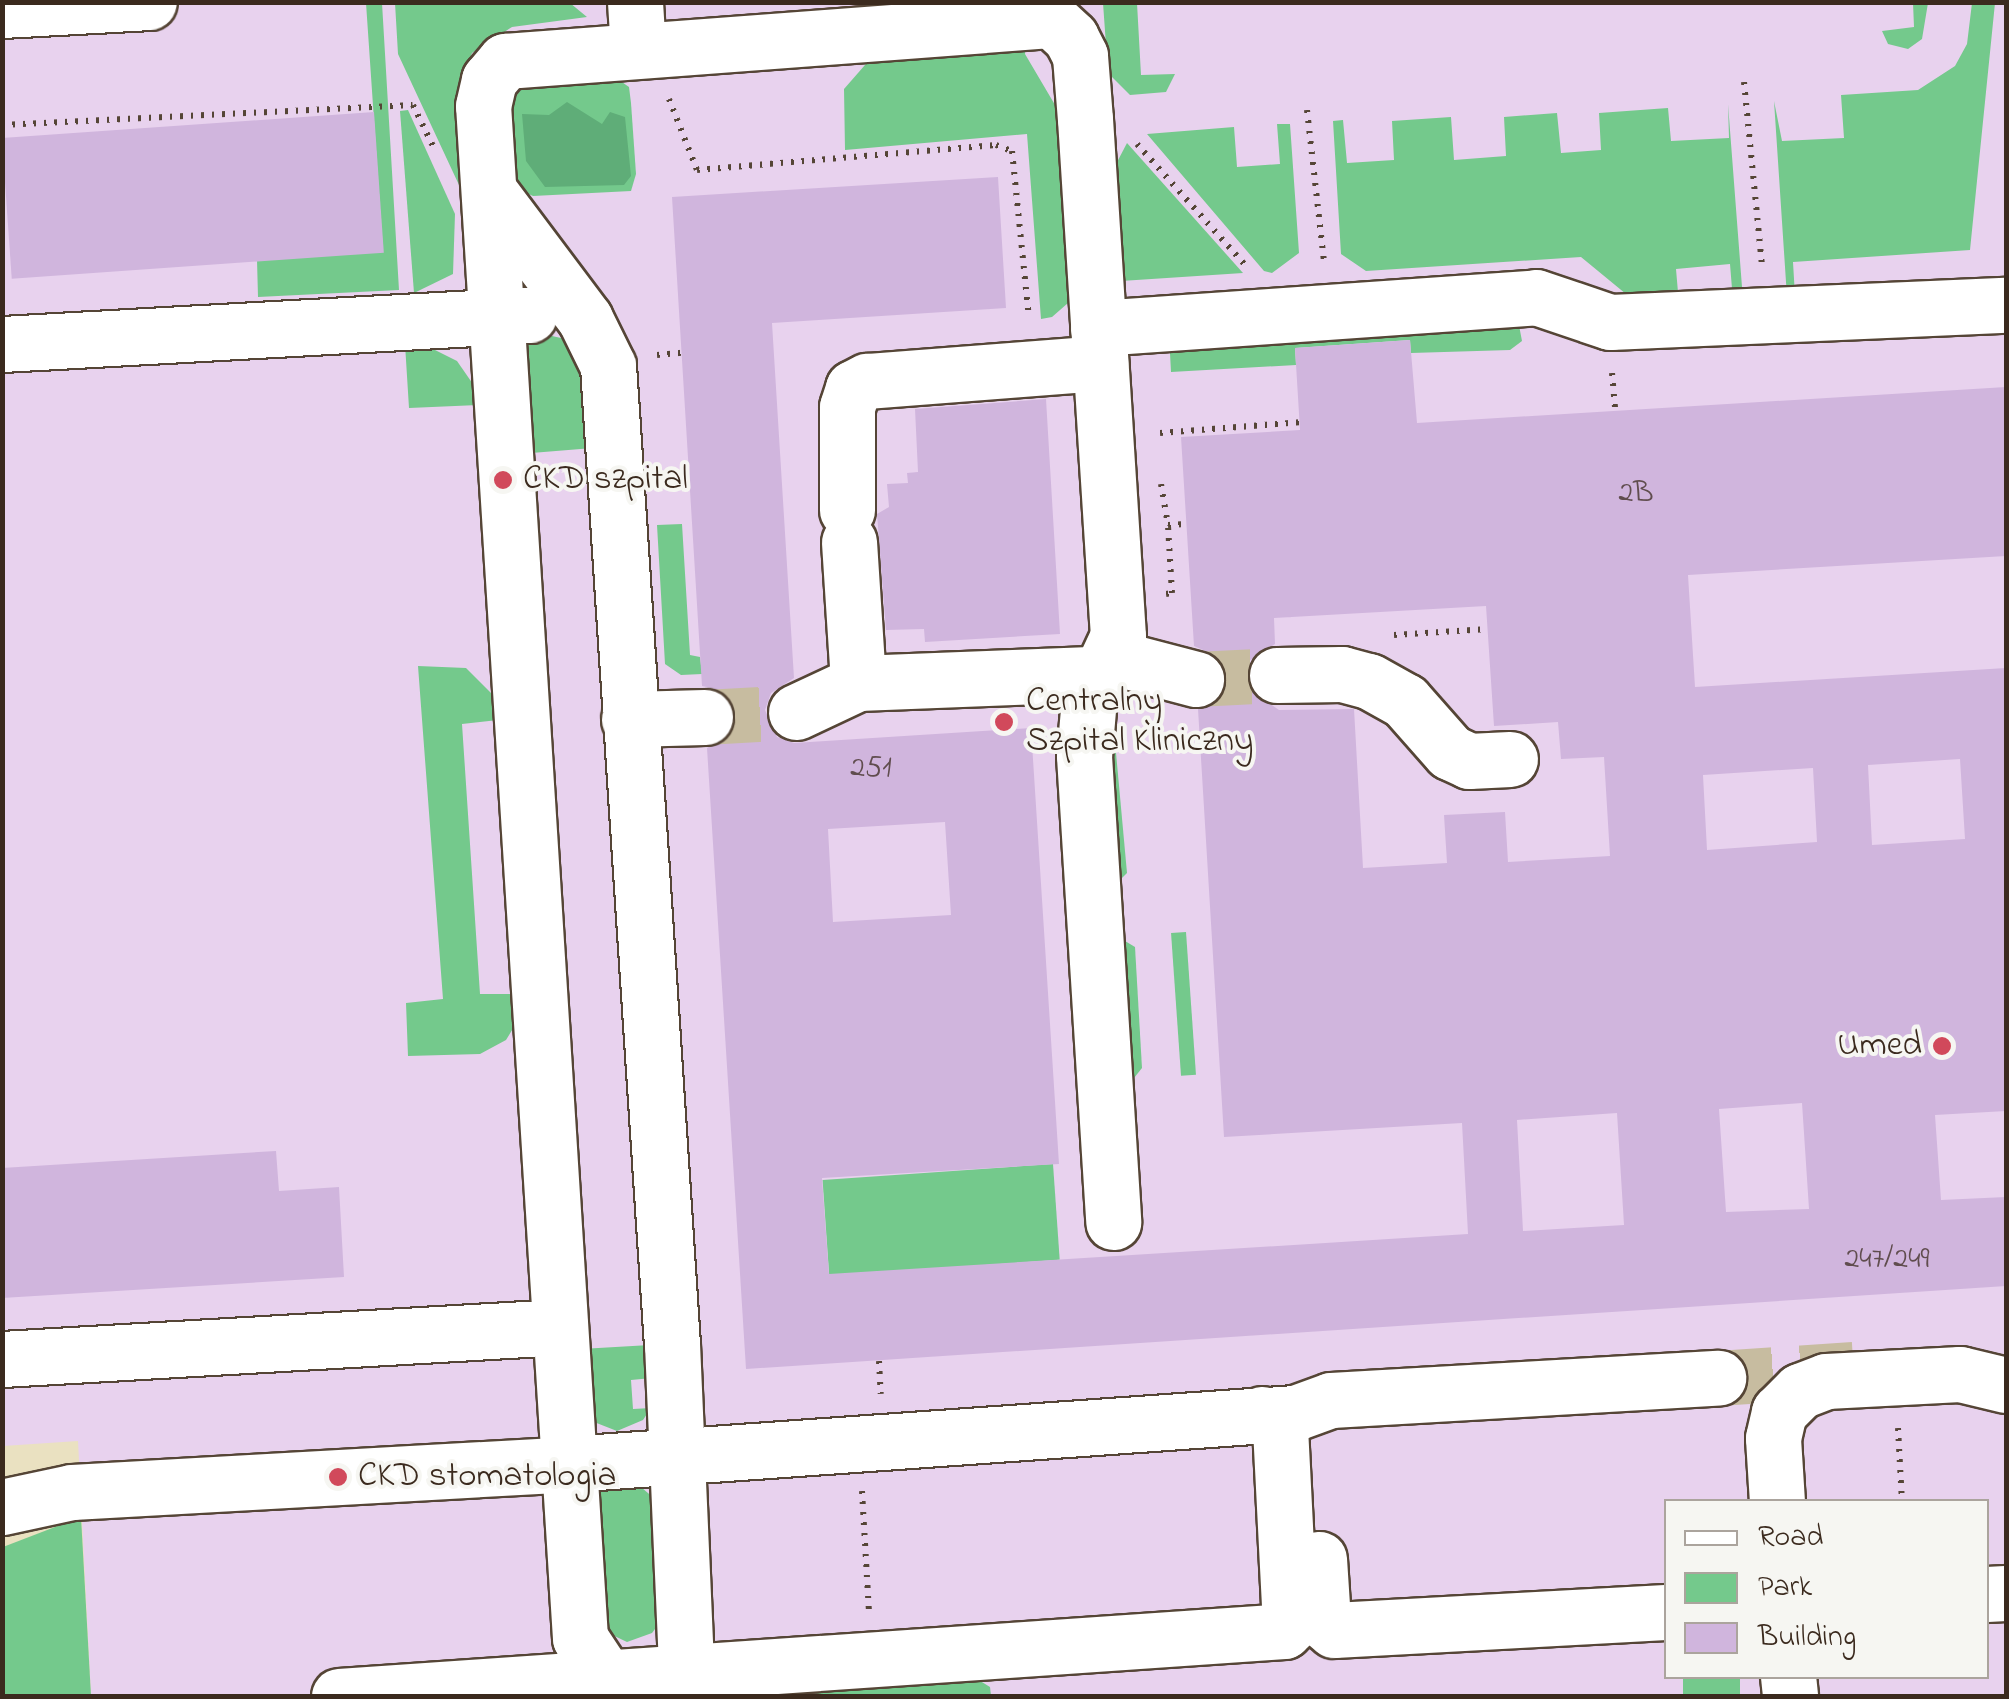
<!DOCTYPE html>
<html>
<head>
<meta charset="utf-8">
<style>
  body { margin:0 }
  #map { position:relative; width:2009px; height:1699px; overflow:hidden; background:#eae1c1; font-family:"Indie Flower",sans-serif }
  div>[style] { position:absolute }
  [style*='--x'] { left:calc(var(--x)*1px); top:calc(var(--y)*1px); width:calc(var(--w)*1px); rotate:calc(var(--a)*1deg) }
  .built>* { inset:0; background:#e8d2ee }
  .green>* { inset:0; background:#74c98c; transform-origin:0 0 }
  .forest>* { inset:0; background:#5fad78 }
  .building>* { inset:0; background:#d0b5dd; transform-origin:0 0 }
  .minor-tunnel>* { height:55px; margin-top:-27.5px; transform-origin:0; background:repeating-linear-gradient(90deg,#c7bca0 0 55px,transparent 0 83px) }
  .path>* { height:6px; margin-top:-3px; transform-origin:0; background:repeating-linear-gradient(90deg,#554536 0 2.5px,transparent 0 10.5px) }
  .roads { filter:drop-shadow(2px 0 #554536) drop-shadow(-2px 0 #554536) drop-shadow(0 2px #554536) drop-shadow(0 -2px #554536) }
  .minor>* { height:55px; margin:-27.5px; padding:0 27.5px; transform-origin:27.5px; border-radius:27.5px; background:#fff }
  .dots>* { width:28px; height:28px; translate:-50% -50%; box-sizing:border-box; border:5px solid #f6f6f2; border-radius:50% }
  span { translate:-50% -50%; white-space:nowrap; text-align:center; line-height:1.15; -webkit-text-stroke:8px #f6f6f2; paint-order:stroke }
  .number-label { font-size:30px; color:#604d4e }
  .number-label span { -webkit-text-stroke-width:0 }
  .poi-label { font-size:35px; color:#3b2a1e }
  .left { translate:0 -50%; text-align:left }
  .right { translate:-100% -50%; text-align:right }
  .frame { position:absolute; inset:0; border:5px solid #3b2a1e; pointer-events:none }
  .legend { position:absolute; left:1664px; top:1499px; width:325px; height:180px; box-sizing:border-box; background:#f6f6f2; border:2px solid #aba49d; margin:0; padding:12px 18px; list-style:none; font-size:30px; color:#3b2a1e }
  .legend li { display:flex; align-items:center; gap:20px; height:50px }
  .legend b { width:50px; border:2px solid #aba49d }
</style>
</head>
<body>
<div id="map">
  <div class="built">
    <i style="clip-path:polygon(evenodd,3px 3px,2006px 3px,2006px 1696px,91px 1696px,78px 1441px,3px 1446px,3px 3px,1666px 1502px,1986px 1502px,1986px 1676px,1666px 1676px,1666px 1502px)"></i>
  </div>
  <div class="green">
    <i style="clip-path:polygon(366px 3px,382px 3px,399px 290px,258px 297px,257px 260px,383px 252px)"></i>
    <i style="clip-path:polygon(395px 3px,570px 3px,587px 17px,512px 27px,472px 53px,455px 101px,459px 185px,398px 54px)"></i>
    <i style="clip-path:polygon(1103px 3px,1137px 3px,1141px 75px,1175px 74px,1166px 92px,1130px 95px,1108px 73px)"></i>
    <i style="clip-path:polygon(1913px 3px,1928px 3px,1922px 39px,1908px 49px,1888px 44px,1882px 31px,1914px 27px)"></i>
    <i style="clip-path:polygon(1972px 3px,1995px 3px,1970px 250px,1793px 262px,1795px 296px,1787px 297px,1774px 101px,1782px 141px,1844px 138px,1841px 95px,1918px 90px,1955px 66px,1967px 44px)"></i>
    <i style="clip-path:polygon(1026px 44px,1025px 54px,1058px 110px,1076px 296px,1052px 317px,1041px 319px,1027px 134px,845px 150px,844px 89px,872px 57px)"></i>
    <i style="clip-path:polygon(619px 80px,629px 87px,631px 103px,636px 174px,631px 191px,533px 196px,522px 191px,513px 181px,508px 110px,519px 91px,529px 83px)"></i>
    <i style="clip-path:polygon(1728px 104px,1743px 300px,1733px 301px,1730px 264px,1676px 269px,1679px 304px,1626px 294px,1581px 257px,1366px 271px,1341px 254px,1333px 121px,1343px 120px,1347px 163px,1394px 160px,1392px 121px,1451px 117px,1454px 160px,1506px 156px,1504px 117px,1557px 113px,1561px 153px,1601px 150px,1599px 113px,1668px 108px,1671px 141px,1729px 138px)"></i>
    <i style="clip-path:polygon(408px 110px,455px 214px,453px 274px,414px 293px,400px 111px)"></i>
    <i style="clip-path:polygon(1277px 124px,1290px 124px,1299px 253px,1272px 273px,1264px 271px,1147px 134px,1234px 127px,1237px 167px,1280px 164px)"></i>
    <i style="clip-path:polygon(1127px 143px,1243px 273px,1121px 281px,1115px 166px)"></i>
    <i style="clip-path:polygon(1518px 320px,1522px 341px,1510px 350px,1411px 353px,1410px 340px,1295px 348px,1296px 365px,1171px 372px,1169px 334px)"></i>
    <i style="clip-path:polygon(543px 334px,579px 342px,593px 448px,519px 454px,519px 348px)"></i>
    <i style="clip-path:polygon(405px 344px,425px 345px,457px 361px,475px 387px,478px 405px,409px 408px)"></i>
    <i style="clip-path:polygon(682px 524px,690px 655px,700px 657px,702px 674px,681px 675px,665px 664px,657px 525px)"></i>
    <i style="clip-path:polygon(418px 666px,466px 668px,492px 694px,498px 720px,462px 724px,480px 994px,518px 994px,520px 1017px,506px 1040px,480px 1054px,408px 1056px,406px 1003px,443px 999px)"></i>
    <i style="clip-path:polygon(1112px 709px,1127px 873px,1120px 880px,1115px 879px,1107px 794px)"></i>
    <i style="left:1186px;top:932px;width:143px;height:15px;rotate:86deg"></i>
    <i style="clip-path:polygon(1120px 938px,1135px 947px,1142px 1068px,1134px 1078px,1128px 1078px)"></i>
    <i style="left:1053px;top:1164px;width:96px;height:231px;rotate:86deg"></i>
    <i style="clip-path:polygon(650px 1345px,652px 1378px,631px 1380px,633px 1409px,651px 1408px,643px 1420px,617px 1431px,594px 1422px,581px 1349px)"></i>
    <i style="clip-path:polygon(635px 1482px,655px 1499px,661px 1621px,652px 1633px,627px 1642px,604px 1631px,594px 1496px,602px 1487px)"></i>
    <i style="clip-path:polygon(81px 1517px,91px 1696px,3px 1696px,3px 1547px)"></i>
    <i style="left:1683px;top:1677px;width:57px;height:19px"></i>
    <i style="clip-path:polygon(977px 1679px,990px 1687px,991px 1696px,810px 1696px,826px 1689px)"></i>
  </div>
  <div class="forest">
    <i style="clip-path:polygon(567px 102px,602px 124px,610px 112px,625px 117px,631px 176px,624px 185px,545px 187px,526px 161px,522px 114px,549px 115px)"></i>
  </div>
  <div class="building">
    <i style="left:374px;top:112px;width:141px;height:373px;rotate:86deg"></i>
    <i style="clip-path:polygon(evenodd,998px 177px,1006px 308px,772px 323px,794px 678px,771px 693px,765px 710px,777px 737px,794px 743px,1031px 728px,1059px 1164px,822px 1178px,829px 1274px,1468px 1234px,1462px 1123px,1224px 1137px,1198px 709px,1219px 700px,1226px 672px,1217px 656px,1194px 646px,1181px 437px,1300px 430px,1295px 348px,1410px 340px,1417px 423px,2006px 387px,2006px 556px,1688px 575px,1695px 687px,2006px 668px,2006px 1111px,1935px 1115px,1941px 1200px,2006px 1197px,2006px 1286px,746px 1369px,707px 748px,732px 733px,736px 715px,721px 690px,702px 686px,672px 197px,998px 177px,1486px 606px,1494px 726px,1558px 722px,1561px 759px,1604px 757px,1610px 856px,1508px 862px,1505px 812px,1444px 815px,1447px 863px,1363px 868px,1354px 709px,1279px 710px,1250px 690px,1249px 661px,1275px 644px,1274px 618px,1486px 606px,998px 177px,1960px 759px,1965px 839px,1872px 845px,1868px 765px,1960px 759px,998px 177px,1813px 768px,1817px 842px,1707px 850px,1703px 775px,1813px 768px,998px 177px,945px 822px,951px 915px,833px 922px,828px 829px,945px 822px,998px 177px,1802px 1103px,1809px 1209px,1726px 1212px,1719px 1109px,1802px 1103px,998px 177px,1617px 1113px,1624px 1225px,1523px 1231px,1517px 1120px,1617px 1113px)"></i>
    <i style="clip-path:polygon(1046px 399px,1060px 634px,925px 642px,924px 629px,886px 630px,877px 514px,889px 507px,887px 484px,908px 483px,907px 473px,918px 472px,915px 409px)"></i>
    <i style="clip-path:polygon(276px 1151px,279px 1191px,339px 1187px,344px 1277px,2px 1298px,2px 1168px)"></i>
  </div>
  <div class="minor-tunnel">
    <i style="--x:1196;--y:679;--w:81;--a:-2.8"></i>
    <i style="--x:705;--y:717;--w:91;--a:-3.1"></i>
    <i style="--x:1718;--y:1378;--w:136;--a:-3.8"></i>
  </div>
  <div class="path">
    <i style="--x:1744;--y:82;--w:183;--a:84.4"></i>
    <i style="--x:669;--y:99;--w:76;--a:68.5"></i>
    <i style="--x:697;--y:170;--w:300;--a:-4.8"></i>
    <i style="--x:996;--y:145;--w:17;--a:21"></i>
    <i style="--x:1012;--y:151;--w:167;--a:84.2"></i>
    <i style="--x:1307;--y:110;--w:153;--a:83.6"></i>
    <i style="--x:2;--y:125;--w:411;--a:-2.8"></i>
    <i style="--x:413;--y:105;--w:46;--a:64"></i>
    <i style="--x:1137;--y:144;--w:162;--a:48.2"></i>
    <i style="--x:657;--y:355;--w:25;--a:-5"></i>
    <i style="--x:1612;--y:373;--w:38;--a:85"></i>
    <i style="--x:1160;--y:433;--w:143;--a:-4.4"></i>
    <i style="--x:1161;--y:484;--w:42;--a:80.3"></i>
    <i style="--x:1166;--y:594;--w:6;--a:-9"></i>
    <i style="--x:1172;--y:593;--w:68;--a:-93.4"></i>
    <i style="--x:1168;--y:525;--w:18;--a:-3"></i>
    <i style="--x:1394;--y:635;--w:94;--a:-3.7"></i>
    <i style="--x:879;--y:1361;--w:33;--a:87"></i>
    <i style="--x:1898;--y:1428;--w:74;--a:86.9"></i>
    <i style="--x:862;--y:1491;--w:122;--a:86.7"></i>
  </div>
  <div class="roads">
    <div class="minor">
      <i style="--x:635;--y:2;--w:48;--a:86.4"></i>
      <i style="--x:2;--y:10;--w:147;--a:-3.1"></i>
      <i style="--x:489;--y:191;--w:160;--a:53.1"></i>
      <i style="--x:585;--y:319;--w:52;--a:63.9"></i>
      <i style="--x:608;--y:366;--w:980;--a:86.26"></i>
      <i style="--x:672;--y:1344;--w:324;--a:87.5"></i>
      <i style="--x:686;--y:1668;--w:29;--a:106"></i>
      <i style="--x:1098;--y:328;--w:439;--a:-4"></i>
      <i style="--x:1536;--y:297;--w:78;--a:18.7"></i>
      <i style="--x:1610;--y:322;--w:396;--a:-2.5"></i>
      <i style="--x:2;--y:344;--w:528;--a:-3.15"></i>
      <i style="--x:847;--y:510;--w:103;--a:-90"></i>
      <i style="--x:847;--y:407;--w:20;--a:-72"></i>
      <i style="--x:853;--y:388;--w:16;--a:-27"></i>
      <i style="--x:867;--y:381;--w:234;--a:-4.4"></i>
      <i style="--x:849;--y:542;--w:141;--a:86.3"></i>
      <i style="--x:858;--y:683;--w:239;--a:-2.2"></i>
      <i style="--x:1112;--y:657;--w:87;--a:14.7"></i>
      <i style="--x:1277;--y:675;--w:65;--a:-0.9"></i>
      <i style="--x:1342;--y:674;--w:28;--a:15"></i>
      <i style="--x:1369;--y:681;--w:41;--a:29.1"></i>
      <i style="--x:1405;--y:701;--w:68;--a:48.6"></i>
      <i style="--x:1450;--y:752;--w:21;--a:25"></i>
      <i style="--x:1469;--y:761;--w:41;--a:-2.8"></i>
      <i style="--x:796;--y:712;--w:68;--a:-25.1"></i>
      <i style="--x:629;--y:719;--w:76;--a:-1.5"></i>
      <i style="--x:2;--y:1359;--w:559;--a:-3.28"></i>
      <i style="--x:1777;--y:1502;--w:64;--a:-93.6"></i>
      <i style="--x:1773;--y:1438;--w:27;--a:-77"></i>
      <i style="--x:1779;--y:1412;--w:30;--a:-45"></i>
      <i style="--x:1800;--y:1391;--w:28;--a:-21"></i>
      <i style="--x:1826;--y:1381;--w:134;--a:-3"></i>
      <i style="--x:1960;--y:1374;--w:47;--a:13.4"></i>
      <i style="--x:2;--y:1507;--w:72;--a:-12.1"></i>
      <i style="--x:72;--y:1492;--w:498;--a:-3.2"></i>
      <i style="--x:569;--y:1464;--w:728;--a:-4.02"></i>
      <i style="--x:1295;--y:1413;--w:38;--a:-20"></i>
      <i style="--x:1331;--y:1400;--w:388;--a:-3.3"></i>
      <i style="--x:1319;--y:1559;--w:62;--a:86.3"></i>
      <i style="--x:1323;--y:1621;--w:14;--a:39"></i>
      <i style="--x:1334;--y:1630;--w:332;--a:-3.1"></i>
      <i style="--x:1986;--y:1594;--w:20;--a:-3"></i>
      <i style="--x:1788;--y:1676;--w:20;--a:84"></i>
      <i style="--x:339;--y:1696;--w:947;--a:-3.93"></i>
      <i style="--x:1284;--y:1631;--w:8;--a:-45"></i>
      <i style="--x:1290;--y:1625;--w:195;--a:-92.9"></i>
      <i style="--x:1280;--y:1430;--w:24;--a:-138"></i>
      <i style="--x:631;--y:1696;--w:29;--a:-145"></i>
      <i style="--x:607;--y:1679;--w:49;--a:-123.4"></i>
      <i style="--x:580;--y:1638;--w:1535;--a:-93.62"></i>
      <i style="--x:483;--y:106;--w:27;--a:-77"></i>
      <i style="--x:489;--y:80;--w:25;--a:-50"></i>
      <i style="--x:505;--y:61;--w:549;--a:-4.29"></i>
      <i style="--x:1052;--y:20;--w:26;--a:43"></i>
      <i style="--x:1071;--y:38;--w:20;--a:63"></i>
      <i style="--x:1080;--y:56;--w:63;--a:85.5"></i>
      <i style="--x:1085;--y:119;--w:518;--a:86.35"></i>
      <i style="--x:1118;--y:636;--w:68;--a:115.1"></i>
      <i style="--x:1089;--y:698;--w:58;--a:94.9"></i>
      <i style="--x:1084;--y:756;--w:467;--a:86.4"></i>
    </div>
  </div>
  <div class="dots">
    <i style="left:503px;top:480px;background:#d1495b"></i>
    <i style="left:1004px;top:722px;background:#d1495b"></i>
    <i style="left:1942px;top:1046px;background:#d1495b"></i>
    <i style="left:338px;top:1477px;background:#d1495b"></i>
  </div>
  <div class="number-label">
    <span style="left:1636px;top:494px">2B</span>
    <span style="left:871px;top:769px">251</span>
    <span style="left:1887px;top:1260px">247/249</span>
  </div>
  <div class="poi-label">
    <span class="left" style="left:523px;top:480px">CKD szpital</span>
    <span class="left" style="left:1026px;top:722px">Centralny<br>Szpital Kliniczny</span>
    <span class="right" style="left:1922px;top:1046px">Umed</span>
    <span class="left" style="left:358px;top:1477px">CKD stomatologia</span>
  </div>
  <div class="frame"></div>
  <ul class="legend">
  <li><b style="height:12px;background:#fff"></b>Road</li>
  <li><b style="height:28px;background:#74c98c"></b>Park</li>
  <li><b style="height:28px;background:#d0b5dd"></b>Building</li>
  </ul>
</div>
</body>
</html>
